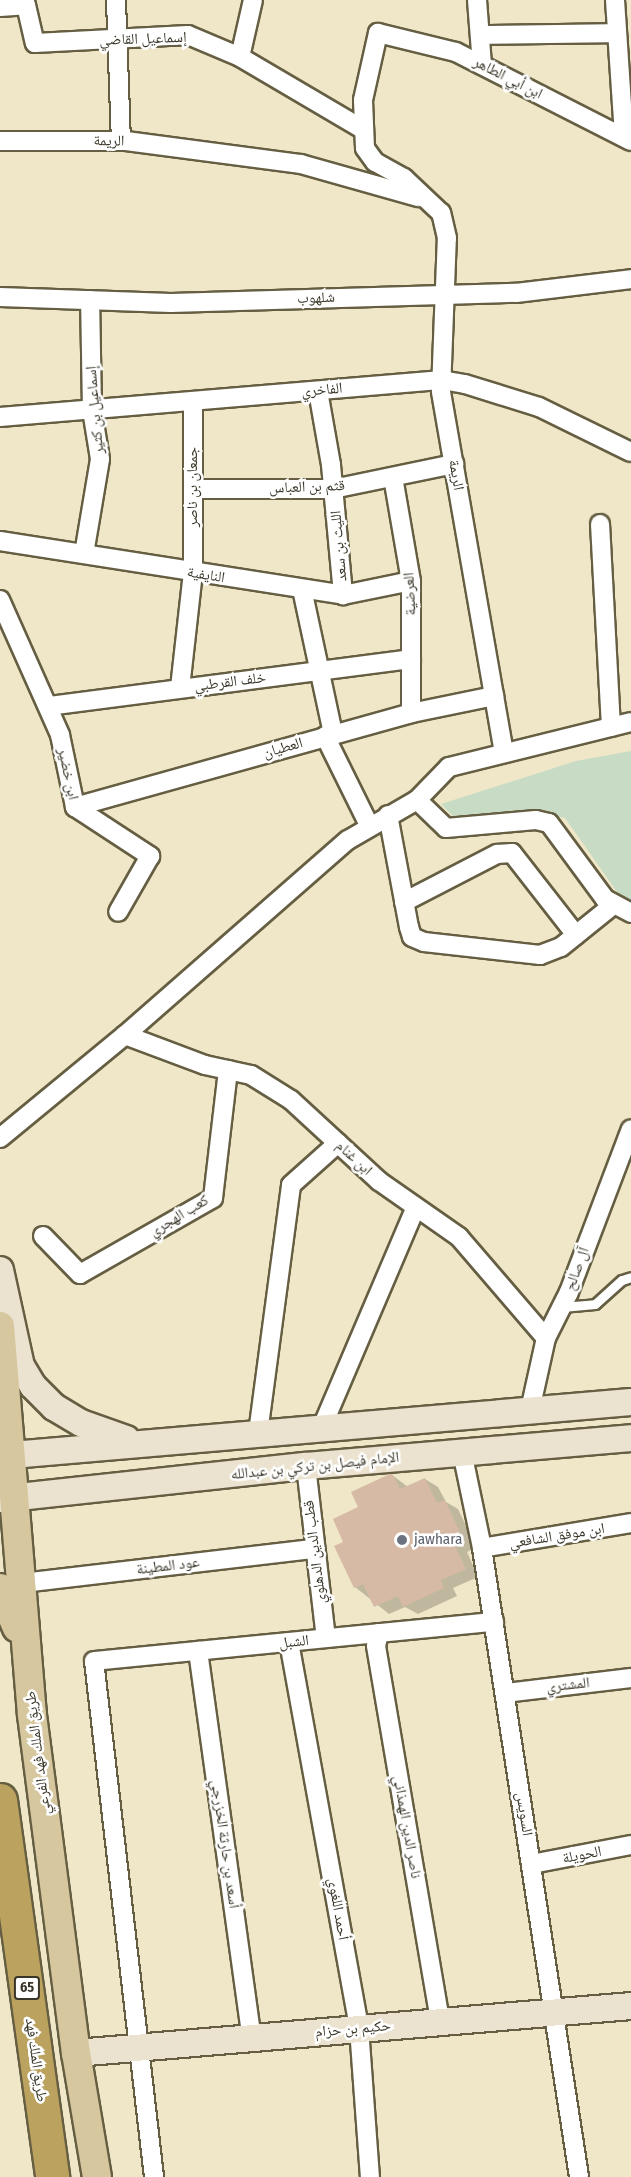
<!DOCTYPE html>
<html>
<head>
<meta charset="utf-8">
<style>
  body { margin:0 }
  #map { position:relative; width:631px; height:2177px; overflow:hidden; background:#efe7c7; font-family:"Fira Sans Condensed","Noto Naskh Arabic",sans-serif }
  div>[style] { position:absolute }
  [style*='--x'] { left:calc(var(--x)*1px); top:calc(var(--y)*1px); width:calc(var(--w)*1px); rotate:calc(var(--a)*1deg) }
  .green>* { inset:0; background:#c8dbc5 }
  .shadow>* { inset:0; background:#0003 }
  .building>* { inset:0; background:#d6baa5 }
  .roads { filter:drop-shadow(2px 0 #655e42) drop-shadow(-2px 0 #655e42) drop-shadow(0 2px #655e42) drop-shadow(0 -2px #655e42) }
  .lane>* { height:9px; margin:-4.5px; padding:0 4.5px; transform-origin:4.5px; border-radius:4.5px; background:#fff }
  .street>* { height:18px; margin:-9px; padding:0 9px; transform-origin:9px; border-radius:9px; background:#fff }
  .secondary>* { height:26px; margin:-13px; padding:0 13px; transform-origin:13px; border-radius:13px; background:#ebe3cf }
  .primary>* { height:28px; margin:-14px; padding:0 14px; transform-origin:14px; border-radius:14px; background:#d6c79f }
  .highway>* { height:33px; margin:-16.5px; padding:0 16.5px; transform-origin:16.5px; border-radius:16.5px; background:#bba25f }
  .dots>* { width:16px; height:16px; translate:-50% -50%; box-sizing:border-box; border:3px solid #fff; border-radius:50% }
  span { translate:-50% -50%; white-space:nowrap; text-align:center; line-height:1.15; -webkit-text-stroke:5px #fff; paint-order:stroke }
  .shield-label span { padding:2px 4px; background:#fff; border:2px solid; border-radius:4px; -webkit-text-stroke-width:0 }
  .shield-label { font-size:14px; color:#393629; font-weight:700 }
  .street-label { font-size:15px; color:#393629 }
  .worship-label { font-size:15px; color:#5b616d }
  .left { translate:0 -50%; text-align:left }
</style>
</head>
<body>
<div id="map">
  <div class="green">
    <i style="clip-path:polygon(631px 751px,631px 902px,622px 899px,565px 818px,539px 812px,456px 819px,441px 804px,576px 761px)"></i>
  </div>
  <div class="shadow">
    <i style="clip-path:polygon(392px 1475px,408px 1487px,425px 1479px,438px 1487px,446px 1502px,458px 1509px,476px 1547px,467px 1552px,478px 1577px,453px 1588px,457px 1596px,418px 1614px,405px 1607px,389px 1614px,355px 1587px,360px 1508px)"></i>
  </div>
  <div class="building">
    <i style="clip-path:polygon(392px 1473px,400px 1489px,425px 1478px,437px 1503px,445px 1500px,463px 1539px,454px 1544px,466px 1569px,441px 1580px,444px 1588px,403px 1607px,398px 1596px,374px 1607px,363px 1584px,354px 1588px,334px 1546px,343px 1542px,333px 1519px,358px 1507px,351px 1492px)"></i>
  </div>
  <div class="roads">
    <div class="lane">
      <i style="--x:562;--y:1307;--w:33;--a:-5"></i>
      <i style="--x:595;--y:1304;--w:36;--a:-42"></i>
      <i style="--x:622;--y:1280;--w:9;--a:-18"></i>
    </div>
    <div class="street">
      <i style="--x:116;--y:0;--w:141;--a:88"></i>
      <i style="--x:477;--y:0;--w:65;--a:85.6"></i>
      <i style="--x:615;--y:0;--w:137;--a:86.2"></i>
      <i style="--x:0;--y:7;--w:26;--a:-4"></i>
      <i style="--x:26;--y:5;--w:39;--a:77"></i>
      <i style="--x:35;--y:43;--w:153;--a:-3"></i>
      <i style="--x:188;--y:35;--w:56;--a:22.9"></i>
      <i style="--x:240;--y:57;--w:144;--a:30.5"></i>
      <i style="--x:481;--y:35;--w:136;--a:-0.8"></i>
      <i style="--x:240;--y:57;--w:58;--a:-77.2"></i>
      <i style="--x:0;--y:141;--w:126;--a:0"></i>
      <i style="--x:126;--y:141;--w:177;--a:7.5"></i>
      <i style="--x:301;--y:164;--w:122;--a:15.8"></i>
      <i style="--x:0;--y:297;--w:171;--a:2"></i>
      <i style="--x:171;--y:303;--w:345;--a:-1.7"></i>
      <i style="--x:516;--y:293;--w:116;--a:-6.9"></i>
      <i style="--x:318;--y:391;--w:75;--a:80"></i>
      <i style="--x:331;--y:465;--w:131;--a:84.7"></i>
      <i style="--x:0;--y:417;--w:444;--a:-4.8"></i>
      <i style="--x:442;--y:380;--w:23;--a:10"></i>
      <i style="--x:465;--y:384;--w:77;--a:17.3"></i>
      <i style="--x:539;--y:407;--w:102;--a:26.1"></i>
      <i style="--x:393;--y:477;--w:106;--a:80.2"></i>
      <i style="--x:411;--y:581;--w:132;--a:90"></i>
      <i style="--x:193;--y:489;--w:140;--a:0"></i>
      <i style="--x:333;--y:489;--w:124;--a:-11.7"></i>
      <i style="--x:600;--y:524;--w:203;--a:86.9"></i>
      <i style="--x:0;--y:541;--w:347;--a:8.9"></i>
      <i style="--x:343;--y:595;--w:69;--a:-11.6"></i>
      <i style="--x:84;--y:554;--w:96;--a:-80.4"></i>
      <i style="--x:100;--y:459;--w:50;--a:-99.3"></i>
      <i style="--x:92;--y:410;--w:110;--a:-91"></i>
      <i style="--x:302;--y:589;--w:148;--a:77.9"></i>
      <i style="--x:0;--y:600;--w:148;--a:66"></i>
      <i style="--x:60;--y:735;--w:74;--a:78.2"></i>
      <i style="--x:75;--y:807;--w:90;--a:33.2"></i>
      <i style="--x:150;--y:856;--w:64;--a:119.7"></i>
      <i style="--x:180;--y:688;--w:116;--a:-83.6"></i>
      <i style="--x:193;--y:573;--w:172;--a:-90"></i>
      <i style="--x:49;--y:706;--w:365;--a:-7.4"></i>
      <i style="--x:325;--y:736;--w:99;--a:63.7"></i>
      <i style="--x:504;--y:753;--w:367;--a:-99.9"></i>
      <i style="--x:441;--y:391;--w:153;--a:-87.8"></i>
      <i style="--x:447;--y:238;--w:26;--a:-103"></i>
      <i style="--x:441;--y:213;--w:51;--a:-136.6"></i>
      <i style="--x:404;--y:178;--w:33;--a:-151"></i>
      <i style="--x:375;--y:162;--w:17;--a:-126"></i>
      <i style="--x:365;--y:148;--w:48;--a:-92.4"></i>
      <i style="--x:363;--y:100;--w:69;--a:-77.4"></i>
      <i style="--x:378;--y:33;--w:80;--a:13.7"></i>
      <i style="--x:456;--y:52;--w:196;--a:27"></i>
      <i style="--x:417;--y:800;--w:40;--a:44"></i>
      <i style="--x:446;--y:828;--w:90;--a:-5.1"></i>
      <i style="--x:536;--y:820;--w:13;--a:13"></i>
      <i style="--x:549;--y:823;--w:94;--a:53.6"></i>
      <i style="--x:605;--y:899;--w:30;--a:28"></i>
      <i style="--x:75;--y:807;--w:349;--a:-15.6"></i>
      <i style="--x:411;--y:713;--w:85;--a:-11.6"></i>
      <i style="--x:388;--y:815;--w:114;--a:79.4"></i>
      <i style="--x:409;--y:927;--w:10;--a:73"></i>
      <i style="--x:412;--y:937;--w:13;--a:23"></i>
      <i style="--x:424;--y:942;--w:117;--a:6.4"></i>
      <i style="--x:540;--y:955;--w:22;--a:-21"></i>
      <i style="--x:561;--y:947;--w:67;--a:-38.9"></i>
      <i style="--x:404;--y:902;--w:105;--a:-27.3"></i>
      <i style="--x:497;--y:854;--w:15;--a:-4"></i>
      <i style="--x:512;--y:853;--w:104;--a:52"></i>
      <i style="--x:125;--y:1035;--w:85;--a:20.6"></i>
      <i style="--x:205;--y:1065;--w:47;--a:12.3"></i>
      <i style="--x:251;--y:1075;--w:47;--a:32"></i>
      <i style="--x:291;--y:1100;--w:120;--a:42.6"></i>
      <i style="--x:379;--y:1181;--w:98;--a:35"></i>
      <i style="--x:459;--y:1237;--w:133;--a:49.3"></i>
      <i style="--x:0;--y:1138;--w:162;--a:-39.5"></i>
      <i style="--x:125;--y:1035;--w:296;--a:-41.2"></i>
      <i style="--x:348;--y:840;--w:80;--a:-30.1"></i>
      <i style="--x:417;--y:800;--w:46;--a:-45.9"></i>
      <i style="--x:449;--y:767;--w:187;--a:-13.9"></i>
      <i style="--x:43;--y:1236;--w:53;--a:45.8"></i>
      <i style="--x:80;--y:1274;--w:153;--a:-29.7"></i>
      <i style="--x:213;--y:1198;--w:129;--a:-83.3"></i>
      <i style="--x:530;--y:1410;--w:74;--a:-77.5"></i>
      <i style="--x:546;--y:1338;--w:51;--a:-63.4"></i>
      <i style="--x:569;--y:1292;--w:174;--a:-69.2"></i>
      <i style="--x:322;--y:1427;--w:239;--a:-66.9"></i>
      <i style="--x:258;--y:1433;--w:250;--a:-82.4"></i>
      <i style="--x:291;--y:1185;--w:63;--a:-41.8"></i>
      <i style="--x:462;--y:1452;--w:98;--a:78.2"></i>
      <i style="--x:482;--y:1548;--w:636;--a:81.23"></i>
      <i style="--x:306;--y:1466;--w:173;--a:83.4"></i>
      <i style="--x:482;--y:1548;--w:151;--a:-9.5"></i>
      <i style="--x:23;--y:1583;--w:293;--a:-6.7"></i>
      <i style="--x:379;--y:1633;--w:13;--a:103"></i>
      <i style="--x:376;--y:1646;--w:381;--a:80.3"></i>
      <i style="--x:289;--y:1642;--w:392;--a:79.7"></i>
      <i style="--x:359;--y:2028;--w:149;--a:85.8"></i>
      <i style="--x:198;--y:1651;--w:391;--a:82.1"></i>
      <i style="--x:505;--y:1693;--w:127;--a:-6.8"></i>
      <i style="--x:532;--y:1864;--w:101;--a:-10.9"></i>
      <i style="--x:154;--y:2177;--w:519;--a:-96.63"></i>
      <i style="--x:94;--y:1661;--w:402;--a:-5.6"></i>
    </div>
    <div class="secondary">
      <i style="--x:0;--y:1270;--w:98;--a:77.7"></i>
      <i style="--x:21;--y:1366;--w:23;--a:59"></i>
      <i style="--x:33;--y:1386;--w:30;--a:45"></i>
      <i style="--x:54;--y:1407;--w:31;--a:31"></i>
      <i style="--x:81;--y:1423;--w:48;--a:19.6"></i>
      <i style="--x:0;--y:1456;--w:633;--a:-4.89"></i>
      <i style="--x:0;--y:1499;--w:308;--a:-6.2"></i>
      <i style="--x:306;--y:1466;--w:326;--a:-4.9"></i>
      <i style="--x:76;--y:2053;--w:557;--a:-4.84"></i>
    </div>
    <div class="primary">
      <i style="--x:0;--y:1326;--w:390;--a:85.3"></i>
      <i style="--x:32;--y:1715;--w:341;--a:82.6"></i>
      <i style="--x:76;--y:2053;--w:126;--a:80.4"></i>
      <i style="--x:0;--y:1588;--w:43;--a:67"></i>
    </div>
    <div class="highway">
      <i style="--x:0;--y:1800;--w:381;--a:82.1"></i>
    </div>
  </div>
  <div class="dots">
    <i style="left:402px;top:1540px;background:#6b7280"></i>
  </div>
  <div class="shield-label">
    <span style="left:27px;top:1988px">65</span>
  </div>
  <div class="street-label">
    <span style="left:143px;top:39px;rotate:-2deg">إسماعيل القاضي</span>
    <span style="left:508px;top:78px;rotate:27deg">ابن أبي الطاهر</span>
    <span style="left:109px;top:141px;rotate:1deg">الريمة</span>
    <span style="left:316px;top:298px;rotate:-2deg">شلهوب</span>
    <span style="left:322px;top:390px;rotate:-5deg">الفاخري</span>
    <span style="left:95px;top:410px;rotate:-95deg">إسماعيل بن كثير</span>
    <span style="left:456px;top:475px;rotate:80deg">الريمة</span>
    <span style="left:193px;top:487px;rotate:-90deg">جمعان بن ناصر</span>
    <span style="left:307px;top:487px;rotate:-2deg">قثم بن العباس</span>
    <span style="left:339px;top:546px;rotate:-95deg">الليث بن سعد</span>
    <span style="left:206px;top:575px;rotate:9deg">النايفية</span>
    <span style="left:410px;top:594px;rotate:-93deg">العرضية</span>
    <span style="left:230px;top:682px;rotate:-7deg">خلف القرطبي</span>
    <span style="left:283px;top:748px;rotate:-16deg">العطيان</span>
    <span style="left:68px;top:774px;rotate:78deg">ابن خضير</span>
    <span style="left:354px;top:1158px;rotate:43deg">ابن غنام</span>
    <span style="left:179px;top:1216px;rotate:-31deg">كعب الهجري</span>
    <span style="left:577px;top:1269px;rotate:-70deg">آل صالح</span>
    <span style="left:315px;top:1466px;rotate:-6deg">الإمام فيصل بن تركي بن عبدالله</span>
    <span style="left:557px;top:1536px;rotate:-9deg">ابن موفق الشافعي</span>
    <span style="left:315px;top:1552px;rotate:-97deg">قطب الدين الدهلوي</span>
    <span style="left:168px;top:1566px;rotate:-7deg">عود المطينة</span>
    <span style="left:294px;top:1642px;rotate:-6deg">الشبل</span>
    <span style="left:568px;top:1685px;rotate:-6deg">المشتري</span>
    <span style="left:38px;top:1753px;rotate:-97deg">طريق الملك فهد الفرعي</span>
    <span style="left:524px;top:1814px;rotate:81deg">السويس</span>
    <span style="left:407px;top:1827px;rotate:80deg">ناصر الدين الهمذاني</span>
    <span style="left:225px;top:1844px;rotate:82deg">أسعد بن حارثة الخزرجي</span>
    <span style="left:582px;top:1855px;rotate:-11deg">الحويلة</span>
    <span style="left:338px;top:1909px;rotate:80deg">أحمد اللغوي</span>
    <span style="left:353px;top:2029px;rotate:-5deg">حكيم بن حزام</span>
    <span style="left:36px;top:2060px;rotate:82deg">طريق الملك فهد</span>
  </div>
  <div class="worship-label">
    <span class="left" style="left:414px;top:1540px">jawhara</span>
  </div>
</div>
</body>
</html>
